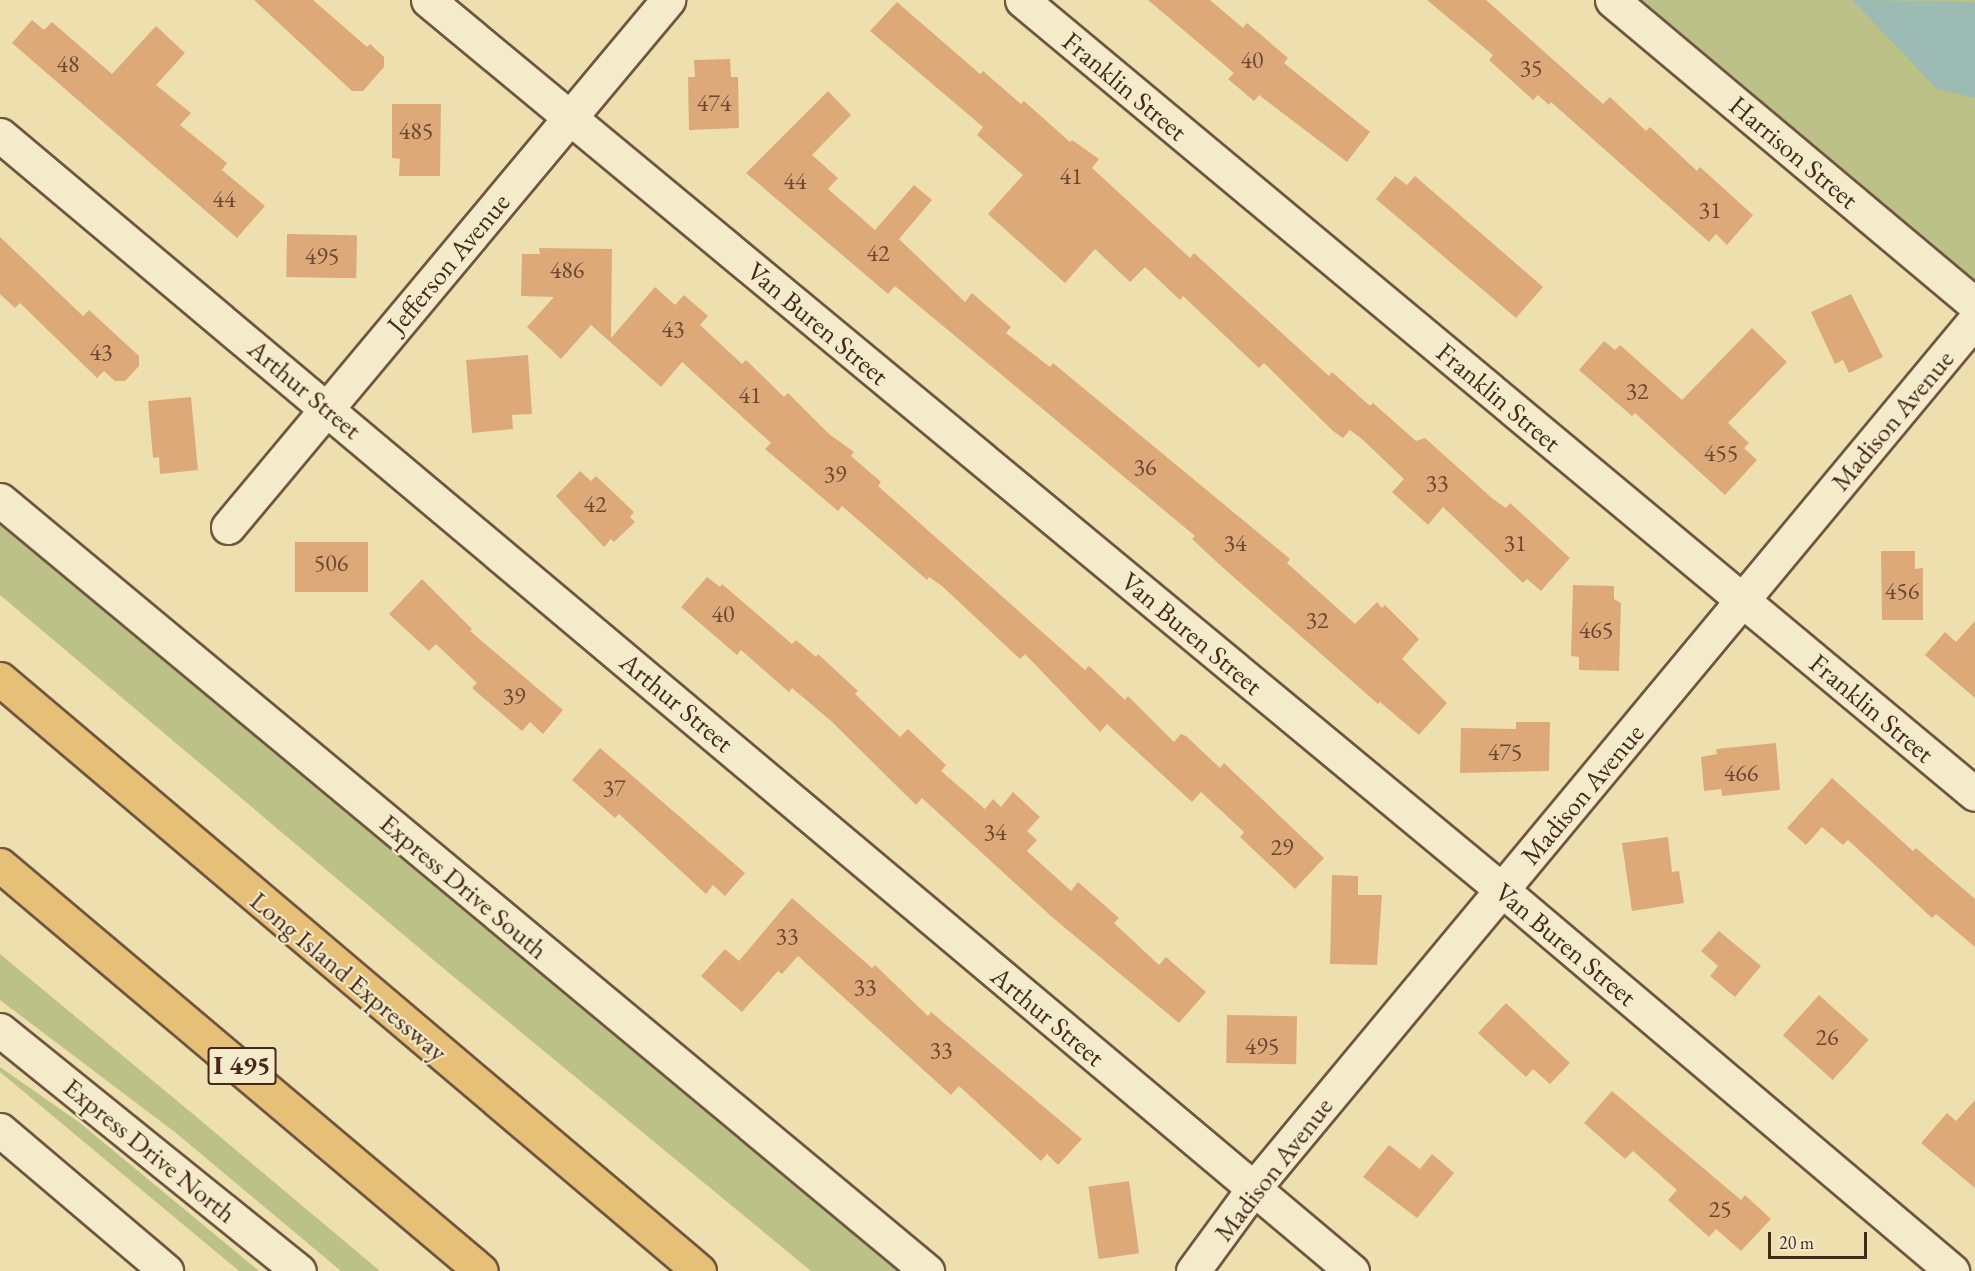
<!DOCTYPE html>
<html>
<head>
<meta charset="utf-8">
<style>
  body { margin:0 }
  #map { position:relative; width:1975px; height:1271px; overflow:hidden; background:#eee0ae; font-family:"EB Garamond",serif }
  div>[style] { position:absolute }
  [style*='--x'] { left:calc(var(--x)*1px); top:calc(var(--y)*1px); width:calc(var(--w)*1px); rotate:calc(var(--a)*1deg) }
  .green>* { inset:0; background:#bcc188 }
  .water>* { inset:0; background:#9bbbb3 }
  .building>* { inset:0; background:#dea979; transform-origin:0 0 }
  .roads { filter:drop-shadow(2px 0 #705641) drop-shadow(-2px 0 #705641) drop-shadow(0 2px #705641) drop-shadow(0 -2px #705641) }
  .street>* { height:33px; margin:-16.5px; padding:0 16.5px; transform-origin:16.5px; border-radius:16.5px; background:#f4ebca }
  .secondary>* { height:33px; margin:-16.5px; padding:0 16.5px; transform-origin:16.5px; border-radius:16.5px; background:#f4ebca }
  .highway>* { height:33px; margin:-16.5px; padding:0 16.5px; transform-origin:16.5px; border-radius:16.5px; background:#e7c077 }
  span { translate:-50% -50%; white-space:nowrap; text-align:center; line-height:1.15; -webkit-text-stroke:4.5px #f4ebca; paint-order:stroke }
  .number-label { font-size:24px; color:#6c4834 }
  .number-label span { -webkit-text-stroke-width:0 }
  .shield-label span { padding:2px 4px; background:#f4ebca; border:2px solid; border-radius:4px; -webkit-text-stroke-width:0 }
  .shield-label { font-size:26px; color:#46281d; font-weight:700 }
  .street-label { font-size:27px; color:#46281d }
  .scale { position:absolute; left:1768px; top:1232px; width:99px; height:27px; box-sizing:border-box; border:3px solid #46281d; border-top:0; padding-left:8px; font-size:18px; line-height:21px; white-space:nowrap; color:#46281d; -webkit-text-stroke:4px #f4ebca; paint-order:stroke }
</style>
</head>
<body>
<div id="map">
  <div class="green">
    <i style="clip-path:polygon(1641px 0,1975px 0,1975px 281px)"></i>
    <i style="clip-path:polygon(0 519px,477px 916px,899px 1271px,811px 1271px,437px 963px,0 595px)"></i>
    <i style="clip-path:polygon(0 954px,193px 1114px,380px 1271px,341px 1271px,176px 1133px,0 1000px)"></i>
    <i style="clip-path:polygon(0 1067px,80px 1123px,259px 1271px,239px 1271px,0 1072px)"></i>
  </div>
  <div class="water">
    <i style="clip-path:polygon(1852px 0,1975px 2px,1975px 98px,1937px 89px)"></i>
  </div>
  <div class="building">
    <i style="clip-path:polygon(254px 0,313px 0,367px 47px,370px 44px,384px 57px,384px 67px,363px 91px,352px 91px)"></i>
    <i style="clip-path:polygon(1148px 0,1210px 0,1243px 28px,1247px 23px,1288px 58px,1284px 63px,1370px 132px,1347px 162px,1259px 95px,1254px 101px,1228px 79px,1234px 73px)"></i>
    <i style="clip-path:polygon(1427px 0,1486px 0,1603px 104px,1610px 97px,1646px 131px,1650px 127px,1697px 171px,1700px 167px,1753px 215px,1727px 245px,1716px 234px,1709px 242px,1551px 102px,1549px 105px,1538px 95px,1533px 100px,1489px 60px,1493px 55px)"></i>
    <i style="clip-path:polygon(897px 2px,980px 74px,983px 71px,1021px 104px,1024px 101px,1070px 142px,1072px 140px,1099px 159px,1092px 168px,1190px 258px,1194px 253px,1329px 376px,1332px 372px,1370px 406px,1373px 403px,1416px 441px,1425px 438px,1493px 499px,1506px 508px,1510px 503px,1570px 558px,1541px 591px,1527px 579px,1523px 583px,1443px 507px,1428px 525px,1392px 492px,1404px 479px,1363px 440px,1350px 430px,1343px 438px,1333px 431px,1264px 363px,1259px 368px,1183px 296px,1180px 300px,1145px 267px,1130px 282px,1095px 249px,1065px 283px,988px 214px,1023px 175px,977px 135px,983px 127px,870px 31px)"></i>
    <i style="clip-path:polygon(32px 20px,44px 30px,52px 22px,112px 74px,156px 26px,185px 53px,156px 85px,191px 113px,180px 125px,227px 163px,222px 170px,265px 206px,237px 238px,12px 43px)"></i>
    <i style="clip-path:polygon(730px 59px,731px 77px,738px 77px,739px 128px,689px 130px,688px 77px,695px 77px,694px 60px)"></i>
    <i style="clip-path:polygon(828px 91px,851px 115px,812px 155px,838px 178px,828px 189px,875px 230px,914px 185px,932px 200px,899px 239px,965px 302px,972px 293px,1011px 327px,1006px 333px,1050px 367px,1053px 363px,1290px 559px,1287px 563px,1355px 624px,1377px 602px,1382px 608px,1385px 605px,1419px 639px,1402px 659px,1447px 703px,1419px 735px,1380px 702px,1378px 704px,1221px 566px,1192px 539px,1195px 536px,895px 286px,888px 294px,746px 173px)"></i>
    <i style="clip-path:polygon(392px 104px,441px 104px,440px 176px,399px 176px,400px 159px,392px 158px)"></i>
    <i style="clip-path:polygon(1395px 176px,1407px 185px,1415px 176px,1543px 287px,1516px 318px,1376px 199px)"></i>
    <i style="left:287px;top:234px;width:70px;height:43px;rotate:1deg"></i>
    <i style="clip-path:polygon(0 237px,83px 316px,89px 310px,139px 356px,139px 366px,125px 381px,115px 381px,104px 371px,97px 378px,20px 303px,15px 308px,0 294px)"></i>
    <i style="clip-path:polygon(539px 248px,612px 249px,611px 338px,655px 287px,675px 305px,684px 295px,708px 316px,700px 325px,742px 364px,746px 360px,784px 397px,788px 393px,829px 434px,854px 452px,851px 456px,881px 482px,878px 486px,1085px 670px,1089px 666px,1125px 700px,1128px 696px,1174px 742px,1181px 734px,1186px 736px,1220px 768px,1224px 763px,1324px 858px,1295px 889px,1240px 837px,1244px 832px,1201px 792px,1192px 802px,1107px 724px,1100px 732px,1025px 654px,1020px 659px,942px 586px,929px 577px,927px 580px,842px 506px,838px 511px,765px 449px,771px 443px,682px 362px,661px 387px,591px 325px,561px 359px,527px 327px,554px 297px,521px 296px,522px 254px,540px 254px)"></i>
    <i style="clip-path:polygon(1851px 294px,1883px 357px,1849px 373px,1843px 360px,1835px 364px,1811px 312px)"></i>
    <i style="clip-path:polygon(1752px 328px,1787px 362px,1728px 423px,1749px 443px,1744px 448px,1757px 460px,1725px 495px,1635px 413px,1632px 416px,1579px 370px,1604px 341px,1615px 350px,1620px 345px,1682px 400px)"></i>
    <i style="clip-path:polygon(528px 355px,532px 414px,512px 415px,513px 429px,472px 433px,466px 360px)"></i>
    <i style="clip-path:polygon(191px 397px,198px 470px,160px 474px,159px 457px,153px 458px,148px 401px)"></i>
    <i style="clip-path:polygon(580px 471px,591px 481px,596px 476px,634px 512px,630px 517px,635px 522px,614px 542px,611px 539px,604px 547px,556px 496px)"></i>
    <i style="left:295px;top:542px;width:73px;height:50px"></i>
    <i style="clip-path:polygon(1881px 551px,1915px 551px,1915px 569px,1923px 568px,1923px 620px,1882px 620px)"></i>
    <i style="clip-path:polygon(707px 577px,720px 587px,722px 584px,792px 644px,796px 640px,816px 657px,818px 654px,858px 691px,855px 694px,900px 737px,908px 729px,946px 765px,941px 771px,985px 809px,993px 799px,1001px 807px,1013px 792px,1040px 817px,1027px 831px,1037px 840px,1027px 851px,1071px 891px,1078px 882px,1119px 918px,1114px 923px,1159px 965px,1166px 957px,1206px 992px,1179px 1023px,1052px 917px,922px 798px,916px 805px,831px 721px,792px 688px,789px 692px,741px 650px,737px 655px,681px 607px)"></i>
    <i style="clip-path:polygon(422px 579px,472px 629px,470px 631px,563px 710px,543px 734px,530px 722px,522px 731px,472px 688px,477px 683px,436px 644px,429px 651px,389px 614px)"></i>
    <i style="clip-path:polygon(1573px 585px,1614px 586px,1614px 599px,1621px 603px,1619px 671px,1579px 670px,1579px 657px,1571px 656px)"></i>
    <i style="clip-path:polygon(1975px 621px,1975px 698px,1925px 655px,1945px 632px,1956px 642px)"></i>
    <i style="clip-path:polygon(1516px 722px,1550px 722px,1549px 771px,1460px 773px,1461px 728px,1516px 729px)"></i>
    <i style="clip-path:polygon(1776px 743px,1780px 790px,1722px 796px,1721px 789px,1704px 791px,1701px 757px,1717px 754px,1716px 749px)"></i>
    <i style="clip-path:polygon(600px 748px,745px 873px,725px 896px,713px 885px,706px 894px,619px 814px,615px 818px,572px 780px)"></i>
    <i style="clip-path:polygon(1832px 778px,1913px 851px,1916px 848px,1975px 899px,1975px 947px,1936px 914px,1932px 918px,1848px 840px,1843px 845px,1822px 827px,1806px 845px,1787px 828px)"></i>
    <i style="clip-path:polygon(1668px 837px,1672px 872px,1679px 871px,1684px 903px,1632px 911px,1622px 843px)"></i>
    <i style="clip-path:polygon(1332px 875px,1358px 876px,1358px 895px,1382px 895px,1377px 965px,1330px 964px)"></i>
    <i style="clip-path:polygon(792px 898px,872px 968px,875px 965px,928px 1016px,931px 1012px,1082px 1139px,1058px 1165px,1047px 1154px,1041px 1161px,959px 1086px,951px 1095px,798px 956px,782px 974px,778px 971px,742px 1012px,701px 976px,725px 949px,739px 961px)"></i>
    <i style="clip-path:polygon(1719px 931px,1761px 966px,1735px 997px,1710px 976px,1718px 966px,1701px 951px)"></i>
    <i style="left:1819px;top:995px;width:67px;height:54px;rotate:42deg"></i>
    <i style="clip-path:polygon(1506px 1003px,1570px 1063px,1550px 1084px,1533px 1069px,1526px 1077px,1478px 1033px)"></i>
    <i style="left:1227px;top:1015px;width:70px;height:48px;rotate:1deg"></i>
    <i style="clip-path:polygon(1612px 1091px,1741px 1200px,1745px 1195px,1771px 1219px,1741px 1251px,1716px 1229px,1709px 1237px,1668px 1200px,1677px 1190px,1633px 1151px,1625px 1159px,1584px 1123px)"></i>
    <i style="clip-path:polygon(1975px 1100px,1975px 1188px,1921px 1143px,1947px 1113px,1956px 1121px)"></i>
    <i style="clip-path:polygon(1389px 1145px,1420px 1169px,1432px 1154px,1454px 1173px,1417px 1218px,1363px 1177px)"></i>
    <i style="left:1129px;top:1181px;width:73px;height:41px;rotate:82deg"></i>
  </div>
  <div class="roads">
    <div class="street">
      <i style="--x:428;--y:0;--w:1395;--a:39.65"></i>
      <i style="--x:1502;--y:890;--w:590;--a:40.25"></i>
      <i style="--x:1022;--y:0;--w:1240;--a:39.8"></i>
      <i style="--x:1612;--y:0;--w:474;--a:40"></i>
      <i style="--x:0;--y:135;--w:1766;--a:40.04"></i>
      <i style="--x:228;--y:527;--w:687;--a:-50.14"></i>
      <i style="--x:0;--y:1130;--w:218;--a:40.3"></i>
      <i style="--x:1193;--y:1271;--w:102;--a:-53.8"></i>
      <i style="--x:1253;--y:1189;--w:1130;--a:-50.28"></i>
    </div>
    <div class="secondary">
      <i style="--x:0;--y:500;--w:1206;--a:39.75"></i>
      <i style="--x:0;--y:1030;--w:384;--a:38.9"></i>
    </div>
    <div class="highway">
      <i style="--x:0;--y:679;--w:916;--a:40.26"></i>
      <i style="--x:0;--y:865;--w:629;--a:40.17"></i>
    </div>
  </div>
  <div class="number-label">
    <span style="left:1252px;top:60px">40</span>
    <span style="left:68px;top:64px">48</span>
    <span style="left:1531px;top:68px">35</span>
    <span style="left:714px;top:103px">474</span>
    <span style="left:416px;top:131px">485</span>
    <span style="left:1071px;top:176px">41</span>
    <span style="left:795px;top:181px">44</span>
    <span style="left:224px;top:199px">44</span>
    <span style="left:1710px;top:210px">31</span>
    <span style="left:878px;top:253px">42</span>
    <span style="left:322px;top:256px">495</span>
    <span style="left:567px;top:270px">486</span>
    <span style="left:673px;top:329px">43</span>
    <span style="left:101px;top:352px">43</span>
    <span style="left:1637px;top:391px">32</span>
    <span style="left:750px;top:395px">41</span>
    <span style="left:1721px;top:453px">455</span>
    <span style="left:1145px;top:467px">36</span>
    <span style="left:835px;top:474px">39</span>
    <span style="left:1437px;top:483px">33</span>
    <span style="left:595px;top:504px">42</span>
    <span style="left:1235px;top:543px">34</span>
    <span style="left:1515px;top:543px">31</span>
    <span style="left:331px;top:563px">506</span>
    <span style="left:1902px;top:591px">456</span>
    <span style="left:723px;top:614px">40</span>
    <span style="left:1317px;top:620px">32</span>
    <span style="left:1596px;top:630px">465</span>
    <span style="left:514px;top:696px">39</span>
    <span style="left:1505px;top:752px">475</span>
    <span style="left:1741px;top:773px">466</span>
    <span style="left:614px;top:788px">37</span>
    <span style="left:995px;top:832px">34</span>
    <span style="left:1282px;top:847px">29</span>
    <span style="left:787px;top:936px">33</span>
    <span style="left:865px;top:987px">33</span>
    <span style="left:1827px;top:1037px">26</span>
    <span style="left:1262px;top:1046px">495</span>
    <span style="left:941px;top:1050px">33</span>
    <span style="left:1720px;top:1209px">25</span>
  </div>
  <div class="shield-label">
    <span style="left:242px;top:1066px">I 495</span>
  </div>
  <div class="street-label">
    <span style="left:1125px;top:86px;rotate:40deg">Franklin Street</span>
    <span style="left:1794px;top:152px;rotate:40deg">Harrison Street</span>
    <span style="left:448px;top:263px;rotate:-50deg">Jefferson Avenue</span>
    <span style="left:818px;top:323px;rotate:40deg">Van Buren Street</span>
    <span style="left:305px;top:389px;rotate:40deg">Arthur Street</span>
    <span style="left:1499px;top:397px;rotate:40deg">Franklin Street</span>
    <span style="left:1892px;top:420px;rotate:-50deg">Madison Avenue</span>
    <span style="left:1192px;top:633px;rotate:40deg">Van Buren Street</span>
    <span style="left:677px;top:702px;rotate:40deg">Arthur Street</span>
    <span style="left:1872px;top:708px;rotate:40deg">Franklin Street</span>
    <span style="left:1582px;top:794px;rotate:-50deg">Madison Avenue</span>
    <span style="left:464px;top:886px;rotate:40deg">Express Drive South</span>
    <span style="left:1566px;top:944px;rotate:40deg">Van Buren Street</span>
    <span style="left:349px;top:976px;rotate:40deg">Long Island Expressway</span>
    <span style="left:1048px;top:1016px;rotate:40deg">Arthur Street</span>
    <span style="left:150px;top:1150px;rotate:39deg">Express Drive North</span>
    <span style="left:1273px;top:1169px;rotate:-52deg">Madison Avenue</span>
  </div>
  <div class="scale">20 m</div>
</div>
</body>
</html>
